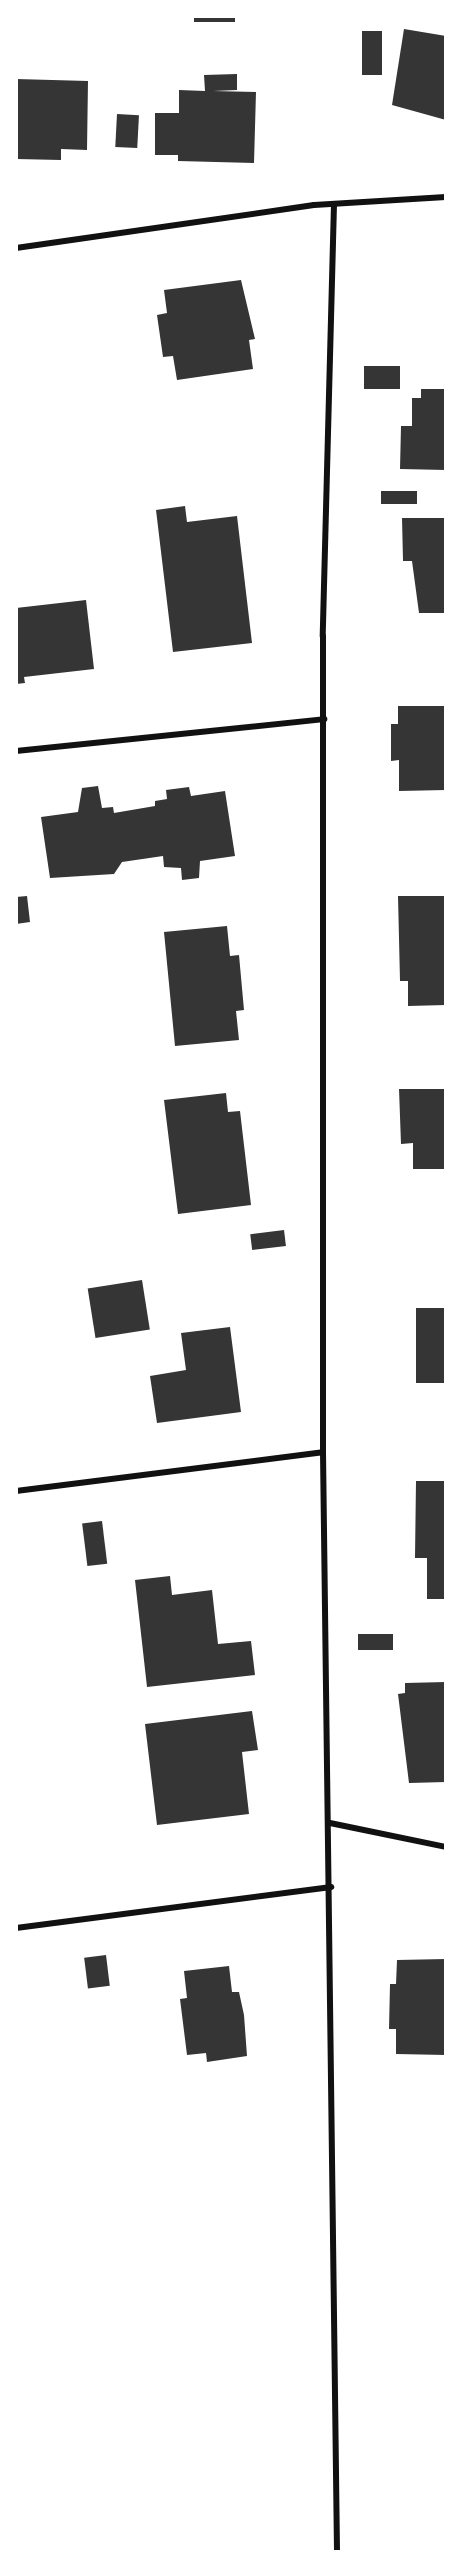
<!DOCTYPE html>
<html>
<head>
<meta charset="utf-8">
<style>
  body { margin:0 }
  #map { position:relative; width:462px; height:2568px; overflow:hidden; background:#fff; font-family:Georgia,serif }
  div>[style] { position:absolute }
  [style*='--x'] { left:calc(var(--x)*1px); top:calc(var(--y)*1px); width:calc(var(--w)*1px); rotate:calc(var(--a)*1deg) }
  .building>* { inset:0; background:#353535; transform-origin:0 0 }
  .minor>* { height:6px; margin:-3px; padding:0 3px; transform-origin:3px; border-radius:3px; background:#111 }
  span { translate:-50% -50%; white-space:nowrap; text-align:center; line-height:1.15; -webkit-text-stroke:4.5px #fff; paint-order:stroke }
  .frame { position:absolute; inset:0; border:18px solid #fff; pointer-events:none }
</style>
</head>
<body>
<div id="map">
  <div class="building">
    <i style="left:194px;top:16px;width:41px;height:6px"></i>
    <i style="clip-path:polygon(404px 29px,446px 36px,446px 120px,392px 105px)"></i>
    <i style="left:362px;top:31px;width:20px;height:44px"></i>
    <i style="clip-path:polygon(237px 74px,237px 90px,213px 91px,256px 92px,254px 163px,178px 161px,178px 155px,155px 155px,155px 113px,179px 113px,179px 90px,205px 91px,204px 75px)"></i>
    <i style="clip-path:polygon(16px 79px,88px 81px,87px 150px,61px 149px,61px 160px,16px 159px)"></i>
    <i style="left:117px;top:114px;width:22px;height:33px;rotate:3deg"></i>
    <i style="clip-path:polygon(241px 280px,255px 339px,249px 340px,253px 369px,177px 380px,173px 356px,163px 357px,157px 315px,167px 313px,164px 290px)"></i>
    <i style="left:364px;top:366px;width:36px;height:23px"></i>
    <i style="clip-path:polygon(421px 389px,446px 389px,446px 470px,400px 469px,401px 426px,412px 426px,412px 398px,421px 398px)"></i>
    <i style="left:381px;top:491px;width:36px;height:13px"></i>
    <i style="clip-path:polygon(185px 506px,187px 522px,237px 516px,252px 643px,173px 652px,156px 510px)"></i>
    <i style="clip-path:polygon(402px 518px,446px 518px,446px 613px,419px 613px,412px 561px,403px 561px)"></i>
    <i style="clip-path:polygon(86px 600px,94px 669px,24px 677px,25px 683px,16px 684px,16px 608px)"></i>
    <i style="clip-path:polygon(398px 706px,446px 706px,446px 790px,399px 791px,399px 760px,391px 761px,391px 724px,398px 724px)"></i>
    <i style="clip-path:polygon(98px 786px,102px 808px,113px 807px,114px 813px,155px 806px,155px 801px,167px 799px,166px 790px,189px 787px,191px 796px,225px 791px,235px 856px,200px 861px,199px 878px,182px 880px,181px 868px,164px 867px,163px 856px,122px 862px,114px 874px,50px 878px,41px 817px,78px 812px,82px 788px)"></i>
    <i style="clip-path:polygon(27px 896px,30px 922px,16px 924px,16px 897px)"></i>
    <i style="clip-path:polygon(398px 896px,446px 896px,446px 1005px,408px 1006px,408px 981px,400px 981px)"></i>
    <i style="clip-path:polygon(227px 926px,230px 956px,239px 955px,244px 1010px,236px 1011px,239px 1040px,175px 1046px,164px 932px)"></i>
    <i style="clip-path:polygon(399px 1089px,446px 1089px,446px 1169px,413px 1169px,413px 1143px,401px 1144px)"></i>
    <i style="clip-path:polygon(226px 1093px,228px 1112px,240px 1111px,251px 1205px,178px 1214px,164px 1100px)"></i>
    <i style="left:284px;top:1230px;width:16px;height:34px;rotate:83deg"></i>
    <i style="left:142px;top:1280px;width:50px;height:55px;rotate:81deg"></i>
    <i style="left:446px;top:1308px;width:75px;height:30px;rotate:90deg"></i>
    <i style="clip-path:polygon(230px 1327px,241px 1412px,157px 1423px,150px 1376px,186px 1370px,181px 1333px)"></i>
    <i style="clip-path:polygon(416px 1481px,446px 1481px,446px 1599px,427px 1599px,427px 1558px,415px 1558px)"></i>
    <i style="left:102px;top:1521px;width:43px;height:20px;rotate:83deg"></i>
    <i style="clip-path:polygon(170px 1576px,172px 1595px,212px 1590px,218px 1644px,251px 1641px,255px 1675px,147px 1687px,135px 1580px)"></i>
    <i style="left:358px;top:1634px;width:35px;height:16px"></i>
    <i style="clip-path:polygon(446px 1682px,446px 1782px,409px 1783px,398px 1694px,405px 1693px,405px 1683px)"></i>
    <i style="clip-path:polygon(252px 1711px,258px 1750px,242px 1752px,249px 1814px,157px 1825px,145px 1724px)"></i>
    <i style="left:106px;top:1955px;width:31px;height:22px;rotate:83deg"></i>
    <i style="clip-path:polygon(446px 1959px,446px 2055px,396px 2054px,396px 2029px,389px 2029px,390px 1984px,396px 1984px,397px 1960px)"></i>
    <i style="clip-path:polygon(229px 1966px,232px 1992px,239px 1992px,244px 2015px,247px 2056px,207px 2062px,206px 2053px,187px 2055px,180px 1999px,187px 1998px,184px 1971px)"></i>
  </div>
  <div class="minor">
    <i style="--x:334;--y:204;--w:432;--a:91.5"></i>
    <i style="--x:323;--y:636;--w:816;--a:90"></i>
    <i style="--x:323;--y:1452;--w:1100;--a:89.27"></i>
    <i style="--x:16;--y:248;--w:301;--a:-8.2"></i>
    <i style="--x:314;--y:205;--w:132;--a:-3.5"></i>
    <i style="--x:16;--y:751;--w:310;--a:-5.9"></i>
    <i style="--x:16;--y:1491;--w:309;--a:-7.2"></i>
    <i style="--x:330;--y:1823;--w:118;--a:11.7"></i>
    <i style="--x:16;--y:1928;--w:318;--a:-7.4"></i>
  </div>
  <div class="frame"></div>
</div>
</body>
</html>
